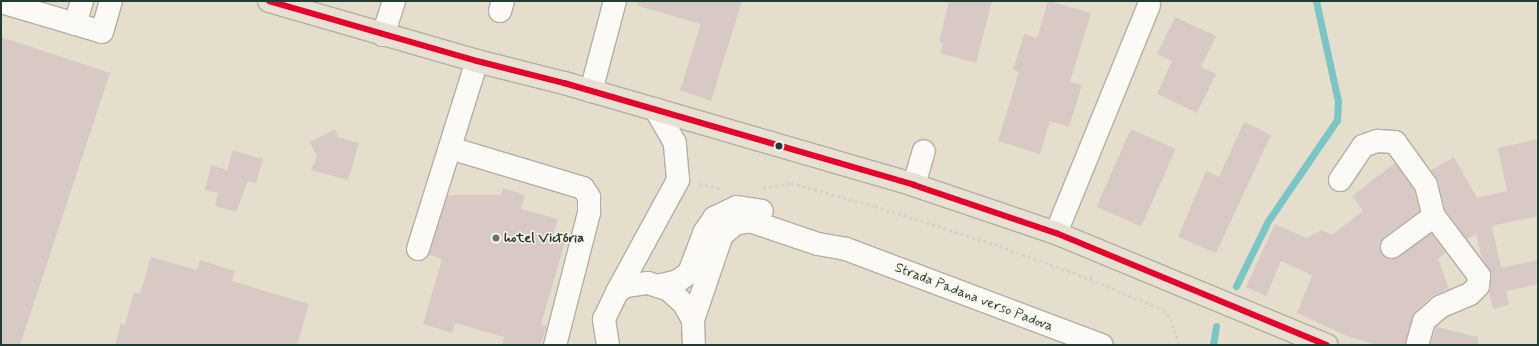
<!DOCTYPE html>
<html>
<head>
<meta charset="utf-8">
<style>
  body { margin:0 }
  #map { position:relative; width:1539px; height:346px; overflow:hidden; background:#e6decc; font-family:Mynerve,sans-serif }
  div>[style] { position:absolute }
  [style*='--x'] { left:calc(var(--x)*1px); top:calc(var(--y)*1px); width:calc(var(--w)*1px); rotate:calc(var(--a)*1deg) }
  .stream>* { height:7px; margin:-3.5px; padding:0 3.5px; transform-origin:3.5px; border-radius:3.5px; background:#7ac5c5 }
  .building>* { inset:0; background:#d8c9c5; transform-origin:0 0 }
  .path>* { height:2.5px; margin-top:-1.25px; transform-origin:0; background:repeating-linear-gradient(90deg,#d2d1cd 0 3px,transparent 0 6px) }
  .roads { filter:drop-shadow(1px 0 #b1afa3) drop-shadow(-1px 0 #b1afa3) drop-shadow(0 1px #b1afa3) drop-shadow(0 -1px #b1afa3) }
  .minor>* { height:22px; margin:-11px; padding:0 11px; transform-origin:11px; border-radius:11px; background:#fbfaf7 }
  .major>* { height:22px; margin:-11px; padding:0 11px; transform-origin:11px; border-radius:11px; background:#e6e1d3 }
  .bus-1>* { height:6px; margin:-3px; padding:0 3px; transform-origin:3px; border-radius:3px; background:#e4002b }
  .dots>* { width:11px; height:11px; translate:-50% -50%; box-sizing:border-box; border:2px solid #fcf5e5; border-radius:50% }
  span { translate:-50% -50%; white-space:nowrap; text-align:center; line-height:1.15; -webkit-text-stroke:3px #fcf5e5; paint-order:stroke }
  .poi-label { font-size:14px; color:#1f3d34; font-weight:700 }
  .left { translate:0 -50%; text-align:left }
  .street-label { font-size:14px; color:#1f3d34 }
  .frame { position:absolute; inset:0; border:2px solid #1f3d34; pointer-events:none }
</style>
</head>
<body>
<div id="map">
  <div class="stream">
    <i style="--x:1236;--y:286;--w:72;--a:-63.8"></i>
    <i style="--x:1268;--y:221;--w:122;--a:-55.7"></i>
    <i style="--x:1337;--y:120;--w:19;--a:-87"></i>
    <i style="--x:1338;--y:101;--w:102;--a:-102.4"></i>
    <i style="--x:1213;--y:345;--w:19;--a:-81"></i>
  </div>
  <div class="building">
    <i style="clip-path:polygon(638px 1px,742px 1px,711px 101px,680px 90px,701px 24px,638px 6px)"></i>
    <i style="clip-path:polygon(949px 1px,992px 1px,976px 63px,940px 53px,943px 43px,939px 42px)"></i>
    <i style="clip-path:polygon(1048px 1px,1091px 13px,1070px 82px,1082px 85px,1069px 127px,1050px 121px,1040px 154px,998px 141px,1019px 72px,1013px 70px,1024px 34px,1037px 38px)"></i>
    <i style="clip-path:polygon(1175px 17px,1216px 36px,1201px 67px,1216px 74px,1197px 113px,1157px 94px,1172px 61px,1157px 54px)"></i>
    <i style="clip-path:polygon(1px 37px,110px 73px,20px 345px,1px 345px)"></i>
    <i style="clip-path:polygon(1244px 122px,1271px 135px,1216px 253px,1178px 237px,1206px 171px,1219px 177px)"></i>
    <i style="clip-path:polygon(335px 129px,338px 137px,359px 143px,348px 180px,311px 170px,317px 157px,310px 142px)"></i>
    <i style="left:1131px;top:129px;width:49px;height:85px;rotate:24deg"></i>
    <i style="clip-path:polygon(1538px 139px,1538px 216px,1492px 226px,1501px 268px,1538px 260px,1538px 284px,1506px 291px,1509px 305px,1493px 309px,1489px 290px,1491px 277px,1482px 259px,1476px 234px,1467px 239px,1445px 210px,1438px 182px,1431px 170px,1454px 157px,1477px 198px,1507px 191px,1498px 148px)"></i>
    <i style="clip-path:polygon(233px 150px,263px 159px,256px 183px,248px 181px,236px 212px,215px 206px,218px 193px,205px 190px,211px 165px,227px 170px)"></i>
    <i style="clip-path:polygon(1395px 163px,1414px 190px,1420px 211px,1384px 237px,1380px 242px,1382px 254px,1387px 259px,1399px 257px,1431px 233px,1446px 253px,1438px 259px,1449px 289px,1432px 296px,1415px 312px,1405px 345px,1378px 345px,1347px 336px,1297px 313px,1312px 275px,1281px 261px,1266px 296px,1246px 287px,1275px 224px,1307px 238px,1321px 230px,1332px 235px,1363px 211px,1352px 196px)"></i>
    <i style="clip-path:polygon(503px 188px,525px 195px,521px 209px,558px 219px,552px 238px,565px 242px,541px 324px,547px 326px,540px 345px,502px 345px,504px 337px,455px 323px,452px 333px,423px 324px,442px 259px,429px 255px,448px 195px,501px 195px)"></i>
    <i style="clip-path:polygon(151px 257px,197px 270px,200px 260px,235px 271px,232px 281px,309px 304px,297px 345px,115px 345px,121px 323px,125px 325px,134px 292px,140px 294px)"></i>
    <i style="clip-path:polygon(1436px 327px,1478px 337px,1478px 345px,1430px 345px)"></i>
  </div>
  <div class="path">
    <i style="--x:699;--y:184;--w:24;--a:12"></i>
    <i style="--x:763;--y:188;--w:28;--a:-10"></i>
    <i style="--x:791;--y:183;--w:87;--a:15.3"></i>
    <i style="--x:875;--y:206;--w:125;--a:17.7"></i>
    <i style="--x:994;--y:244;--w:102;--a:20"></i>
    <i style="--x:1090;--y:279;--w:80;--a:22.7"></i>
    <i style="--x:1164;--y:310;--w:11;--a:52"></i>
    <i style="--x:1171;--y:319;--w:27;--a:73"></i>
    <i style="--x:1090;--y:279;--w:4;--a:-63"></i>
  </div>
  <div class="roads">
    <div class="minor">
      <i style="--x:1;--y:2;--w:105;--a:16.5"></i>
      <i style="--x:102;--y:32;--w:32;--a:-74"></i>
      <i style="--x:500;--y:11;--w:10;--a:-73"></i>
      <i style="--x:75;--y:24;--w:24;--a:-73"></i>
      <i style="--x:383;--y:35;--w:36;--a:-72"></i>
      <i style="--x:591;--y:91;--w:93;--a:-75.1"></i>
      <i style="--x:450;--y:148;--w:139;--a:16.7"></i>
      <i style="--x:583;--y:188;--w:11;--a:56"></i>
      <i style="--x:589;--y:197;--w:16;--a:90"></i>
      <i style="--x:589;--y:213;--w:136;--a:104.4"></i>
      <i style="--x:1340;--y:180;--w:41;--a:-55.9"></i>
      <i style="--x:1363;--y:146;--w:15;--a:-20"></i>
      <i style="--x:1377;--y:141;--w:18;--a:3"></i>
      <i style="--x:1395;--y:142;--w:53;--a:54.2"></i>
      <i style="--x:1426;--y:185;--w:32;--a:76"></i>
      <i style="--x:1434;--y:216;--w:75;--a:53.1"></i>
      <i style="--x:1479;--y:276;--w:10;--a:96"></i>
      <i style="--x:1478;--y:286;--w:11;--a:135"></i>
      <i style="--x:1470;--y:294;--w:33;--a:157"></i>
      <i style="--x:1440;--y:307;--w:21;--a:139"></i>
      <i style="--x:1424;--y:321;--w:25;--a:106"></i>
      <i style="--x:914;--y:185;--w:35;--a:-74"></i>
      <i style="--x:1056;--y:233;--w:246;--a:-67.8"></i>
      <i style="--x:1392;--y:247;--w:52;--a:-36.4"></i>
      <i style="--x:418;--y:249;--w:197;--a:-72.6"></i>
      <i style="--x:658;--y:286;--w:21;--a:-14"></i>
      <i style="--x:678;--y:281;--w:14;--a:-36"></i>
      <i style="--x:689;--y:273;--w:43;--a:-69.4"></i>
      <i style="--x:704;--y:233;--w:18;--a:-56"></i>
      <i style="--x:714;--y:218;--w:25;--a:-26"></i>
      <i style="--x:737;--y:207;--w:25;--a:9"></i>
      <i style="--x:617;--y:292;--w:128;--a:-61.4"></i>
      <i style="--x:678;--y:180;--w:37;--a:-95"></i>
      <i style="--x:675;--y:143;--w:39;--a:-120"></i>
      <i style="--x:693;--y:320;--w:90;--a:-71.2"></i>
      <i style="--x:722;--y:235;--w:17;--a:-40"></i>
      <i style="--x:735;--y:224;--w:15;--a:-11"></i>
      <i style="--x:750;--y:221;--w:72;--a:18.7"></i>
      <i style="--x:818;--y:244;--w:28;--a:10"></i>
      <i style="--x:846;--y:249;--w:273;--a:20.6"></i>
      <i style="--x:608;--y:345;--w:26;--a:-99"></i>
      <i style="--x:604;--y:319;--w:30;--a:-64"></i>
      <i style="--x:617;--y:292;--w:11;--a:-34"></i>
      <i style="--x:626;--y:286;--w:22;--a:-8"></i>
      <i style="--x:648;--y:283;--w:22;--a:18"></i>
      <i style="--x:669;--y:290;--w:21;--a:43"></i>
      <i style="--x:684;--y:304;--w:18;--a:61"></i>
      <i style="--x:693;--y:320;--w:25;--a:88"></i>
    </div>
    <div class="major">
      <i style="--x:269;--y:1;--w:216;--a:16.1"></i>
      <i style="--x:477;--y:61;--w:90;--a:14.2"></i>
      <i style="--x:564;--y:83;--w:365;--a:16.2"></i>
      <i style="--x:914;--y:185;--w:150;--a:18.7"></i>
      <i style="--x:1056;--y:233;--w:293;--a:22.5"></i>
    </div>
  </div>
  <div class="bus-1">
    <i style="--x:269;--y:1;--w:216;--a:16.1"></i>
    <i style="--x:477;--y:61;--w:90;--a:14.2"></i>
    <i style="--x:564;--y:83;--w:365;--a:16.2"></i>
    <i style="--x:914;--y:185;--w:150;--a:18.7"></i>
    <i style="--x:1056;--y:233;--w:293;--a:22.5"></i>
  </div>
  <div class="dots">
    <i style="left:779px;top:146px;background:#1f3d34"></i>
    <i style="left:496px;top:238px;background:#657569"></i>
  </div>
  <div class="poi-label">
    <span class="left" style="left:504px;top:238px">hotel Victória</span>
  </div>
  <div class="street-label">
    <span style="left:974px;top:297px;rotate:21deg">Strada Padana verso Padova</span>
  </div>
  <div class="frame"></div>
</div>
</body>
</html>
